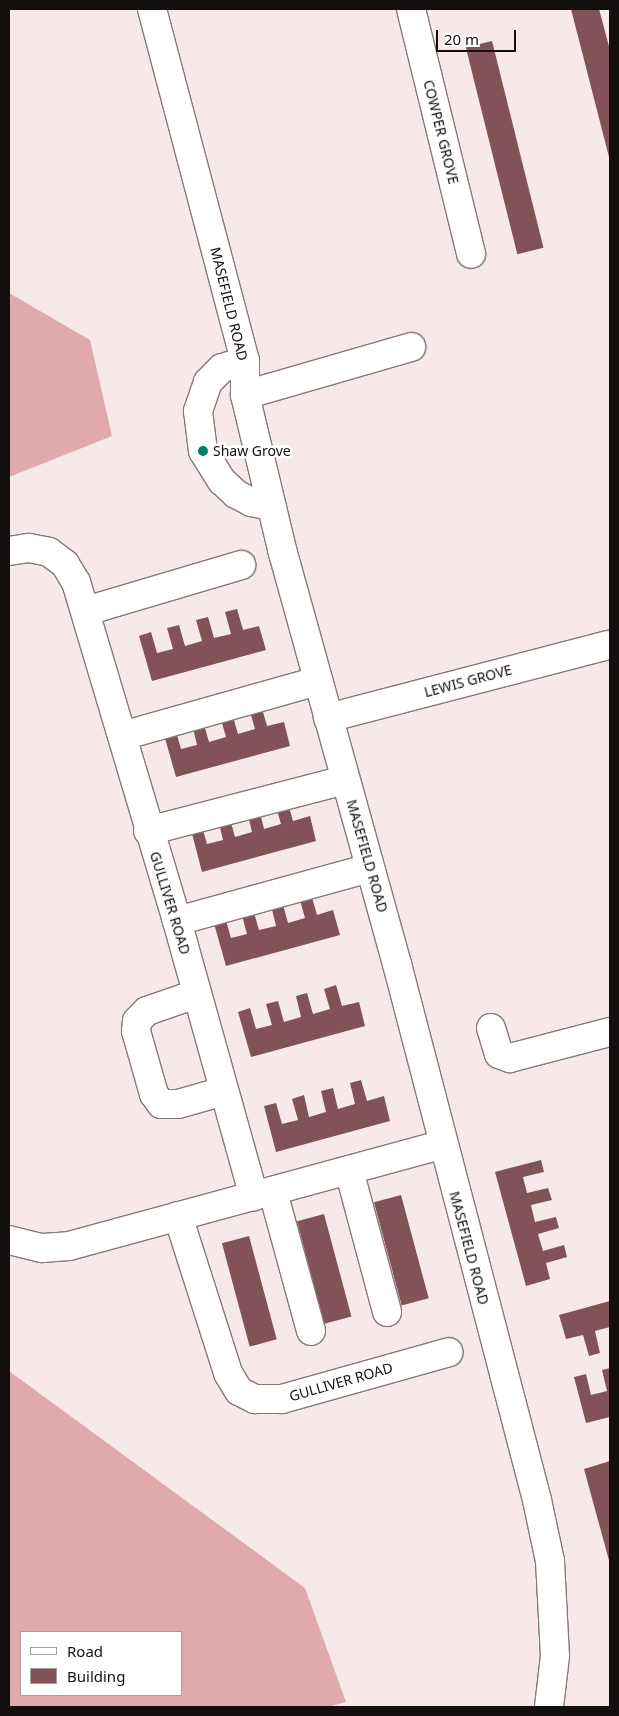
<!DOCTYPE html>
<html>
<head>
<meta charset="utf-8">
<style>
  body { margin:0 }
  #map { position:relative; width:619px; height:1716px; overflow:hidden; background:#f7e9ea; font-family:"Noto Sans",sans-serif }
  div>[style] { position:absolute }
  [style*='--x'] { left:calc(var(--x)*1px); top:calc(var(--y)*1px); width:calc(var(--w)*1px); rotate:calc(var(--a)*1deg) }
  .forest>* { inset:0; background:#dfa9ae }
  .building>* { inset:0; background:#815257; transform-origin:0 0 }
  .roads { filter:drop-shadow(1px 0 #86797a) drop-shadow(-1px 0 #86797a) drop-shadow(0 1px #86797a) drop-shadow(0 -1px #86797a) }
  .minor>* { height:28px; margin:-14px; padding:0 14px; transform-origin:14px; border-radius:14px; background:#fff }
  .dots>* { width:14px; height:14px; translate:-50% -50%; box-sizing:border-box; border:2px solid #fff; border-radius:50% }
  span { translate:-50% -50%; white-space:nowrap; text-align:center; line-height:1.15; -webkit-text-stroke:5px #fff; paint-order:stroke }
  .street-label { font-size:14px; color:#140f0f }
  .poi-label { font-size:14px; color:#140f0f }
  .left { translate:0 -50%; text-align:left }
  .frame { position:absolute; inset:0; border:10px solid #140f0f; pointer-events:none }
  .legend { position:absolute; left:20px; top:1631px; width:162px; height:65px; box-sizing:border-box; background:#fff; border:1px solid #a19f9f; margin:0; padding:6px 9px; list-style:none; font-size:15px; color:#140f0f }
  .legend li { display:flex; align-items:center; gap:10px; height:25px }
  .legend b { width:25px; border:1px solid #a19f9f }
  .scale { position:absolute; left:436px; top:30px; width:80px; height:22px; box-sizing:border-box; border:2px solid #140f0f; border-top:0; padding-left:6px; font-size:15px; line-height:18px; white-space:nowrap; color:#140f0f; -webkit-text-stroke:4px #fff; paint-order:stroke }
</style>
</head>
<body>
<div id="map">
  <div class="forest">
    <i style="clip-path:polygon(9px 293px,90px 340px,112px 436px,9px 477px)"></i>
    <i style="clip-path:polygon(evenodd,9px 1371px,305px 1588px,346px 1702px,328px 1707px,9px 1707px,9px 1371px,21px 1632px,181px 1632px,181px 1695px,21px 1695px,21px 1632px)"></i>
  </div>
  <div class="building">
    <i style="clip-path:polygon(571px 9px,599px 9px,610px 50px,610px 161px)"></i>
    <i style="left:492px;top:41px;width:213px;height:27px;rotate:76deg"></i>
    <i style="clip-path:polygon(237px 609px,243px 630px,259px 626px,266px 650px,152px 681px,139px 636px,151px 632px,157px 653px,173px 649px,167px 628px,179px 625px,185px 646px,202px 641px,196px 620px,208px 617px,214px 638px,231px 634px,225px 612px)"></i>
    <i style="clip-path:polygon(261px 705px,267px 726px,284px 722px,290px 746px,176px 777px,163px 731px,175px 728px,181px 749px,197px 745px,192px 724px,203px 721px,209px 742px,226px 737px,220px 716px,232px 713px,238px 734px,255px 729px,249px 708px)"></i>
    <i style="clip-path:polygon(287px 800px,293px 821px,310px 816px,316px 841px,202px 872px,190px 826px,201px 823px,207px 844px,223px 840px,218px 819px,229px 815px,235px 837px,252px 832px,247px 811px,259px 808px,264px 829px,281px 824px,275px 803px)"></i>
    <i style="clip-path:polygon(311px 894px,317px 915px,333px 910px,340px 935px,226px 966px,213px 920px,225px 917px,231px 938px,247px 934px,241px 912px,253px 909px,259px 930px,276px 926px,271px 905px,282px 901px,288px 923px,305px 918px,299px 897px)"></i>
    <i style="clip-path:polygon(336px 985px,342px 1006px,359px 1002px,365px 1026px,251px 1057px,238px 1012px,250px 1008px,256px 1029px,272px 1025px,266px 1004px,278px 1001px,284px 1022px,301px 1017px,296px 996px,307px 993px,313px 1014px,330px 1009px,324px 989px)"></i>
    <i style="clip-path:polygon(361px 1080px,367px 1101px,384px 1096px,390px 1121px,276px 1152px,264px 1106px,276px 1103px,282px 1124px,298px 1120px,292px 1099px,304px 1095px,309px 1117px,326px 1112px,321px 1091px,333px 1088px,338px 1109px,355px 1104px,350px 1083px)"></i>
    <i style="clip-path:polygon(541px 1160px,544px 1172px,523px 1177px,527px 1193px,548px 1188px,552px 1200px,531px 1205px,535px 1222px,556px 1217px,559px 1228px,538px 1234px,543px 1251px,564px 1245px,567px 1257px,546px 1263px,550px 1279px,526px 1286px,495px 1172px)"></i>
    <i style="left:401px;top:1195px;width:107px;height:28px;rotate:75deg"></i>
    <i style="left:324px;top:1214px;width:106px;height:28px;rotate:75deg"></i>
    <i style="left:249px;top:1236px;width:107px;height:28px;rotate:75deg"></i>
    <i style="clip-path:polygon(610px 1301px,610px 1327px,595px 1331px,600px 1353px,589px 1356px,583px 1335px,566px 1339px,559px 1315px)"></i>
    <i style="clip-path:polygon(610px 1368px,610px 1417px,586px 1423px,574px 1377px,586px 1374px,591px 1395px,607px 1391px,602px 1370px)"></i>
    <i style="clip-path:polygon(610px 1461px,610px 1564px,584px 1469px)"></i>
  </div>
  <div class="roads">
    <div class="minor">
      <i style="--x:152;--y:9;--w:364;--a:75.2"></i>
      <i style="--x:245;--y:361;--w:34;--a:90"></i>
      <i style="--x:245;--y:395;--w:163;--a:76.5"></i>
      <i style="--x:283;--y:553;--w:427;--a:74.5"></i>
      <i style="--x:397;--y:964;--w:554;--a:75.36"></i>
      <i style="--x:537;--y:1500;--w:62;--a:78"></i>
      <i style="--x:550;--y:1561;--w:95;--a:87"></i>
      <i style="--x:555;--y:1656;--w:51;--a:96.7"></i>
      <i style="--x:411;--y:9;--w:252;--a:76.2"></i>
      <i style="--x:245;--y:361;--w:24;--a:163"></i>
      <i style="--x:222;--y:368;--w:20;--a:135"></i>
      <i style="--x:208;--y:382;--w:31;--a:109"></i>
      <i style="--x:198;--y:411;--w:40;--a:82.9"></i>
      <i style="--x:203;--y:451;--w:36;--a:58"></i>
      <i style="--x:222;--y:481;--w:19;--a:43"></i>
      <i style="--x:236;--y:494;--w:17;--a:28"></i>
      <i style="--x:251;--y:502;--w:21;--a:11"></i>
      <i style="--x:245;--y:395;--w:173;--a:-16.1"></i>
      <i style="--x:9;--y:551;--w:20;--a:-9"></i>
      <i style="--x:29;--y:548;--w:20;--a:11"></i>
      <i style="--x:49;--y:552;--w:20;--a:37"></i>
      <i style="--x:65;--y:564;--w:21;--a:59"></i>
      <i style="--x:76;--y:582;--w:354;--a:73.4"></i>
      <i style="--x:177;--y:921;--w:286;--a:74.4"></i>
      <i style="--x:86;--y:611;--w:162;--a:-16.5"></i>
      <i style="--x:328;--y:718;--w:290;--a:-14.6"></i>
      <i style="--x:122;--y:736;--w:204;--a:-15.7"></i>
      <i style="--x:148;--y:831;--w:203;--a:-14.5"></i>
      <i style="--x:177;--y:921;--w:200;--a:-15.4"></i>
      <i style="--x:196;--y:994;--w:52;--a:160.9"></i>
      <i style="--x:147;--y:1011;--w:14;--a:135"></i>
      <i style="--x:137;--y:1021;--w:10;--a:96"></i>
      <i style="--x:136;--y:1031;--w:66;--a:74.1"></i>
      <i style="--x:154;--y:1094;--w:12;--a:55"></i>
      <i style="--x:161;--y:1104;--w:17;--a:0"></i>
      <i style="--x:178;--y:1104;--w:48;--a:-15.8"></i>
      <i style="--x:491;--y:1028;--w:27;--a:73"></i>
      <i style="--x:499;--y:1054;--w:12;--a:20"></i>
      <i style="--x:510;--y:1058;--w:103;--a:-14.6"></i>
      <i style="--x:349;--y:1170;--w:147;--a:75"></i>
      <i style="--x:273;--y:1192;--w:144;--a:74.7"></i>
      <i style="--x:178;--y:1216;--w:165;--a:72.3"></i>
      <i style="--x:228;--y:1373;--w:21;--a:59"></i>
      <i style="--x:239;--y:1391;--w:18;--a:27"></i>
      <i style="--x:255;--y:1399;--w:27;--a:0"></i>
      <i style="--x:282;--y:1399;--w:173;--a:-15.7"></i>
      <i style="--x:9;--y:1240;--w:34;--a:14"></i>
      <i style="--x:42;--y:1248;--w:27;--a:-4"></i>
      <i style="--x:69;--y:1246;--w:386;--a:-15.2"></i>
    </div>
  </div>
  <div class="dots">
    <i style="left:203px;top:451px;background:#008263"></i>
  </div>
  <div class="street-label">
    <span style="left:441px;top:132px;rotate:76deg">COWPER GROVE</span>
    <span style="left:229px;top:304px;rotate:76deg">MASEFIELD ROAD</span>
    <span style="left:468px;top:681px;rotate:-15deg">LEWIS GROVE</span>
    <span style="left:367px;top:856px;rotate:74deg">MASEFIELD ROAD</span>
    <span style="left:170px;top:903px;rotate:73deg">GULLIVER ROAD</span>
    <span style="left:469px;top:1248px;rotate:75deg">MASEFIELD ROAD</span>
    <span style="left:341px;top:1382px;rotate:-16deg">GULLIVER ROAD</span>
  </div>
  <div class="poi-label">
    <span class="left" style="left:213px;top:451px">Shaw Grove</span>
  </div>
  <div class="frame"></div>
  <ul class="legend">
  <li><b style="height:6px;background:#fff"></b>Road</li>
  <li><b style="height:14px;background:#815257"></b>Building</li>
  </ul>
  <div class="scale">20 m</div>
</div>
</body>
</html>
